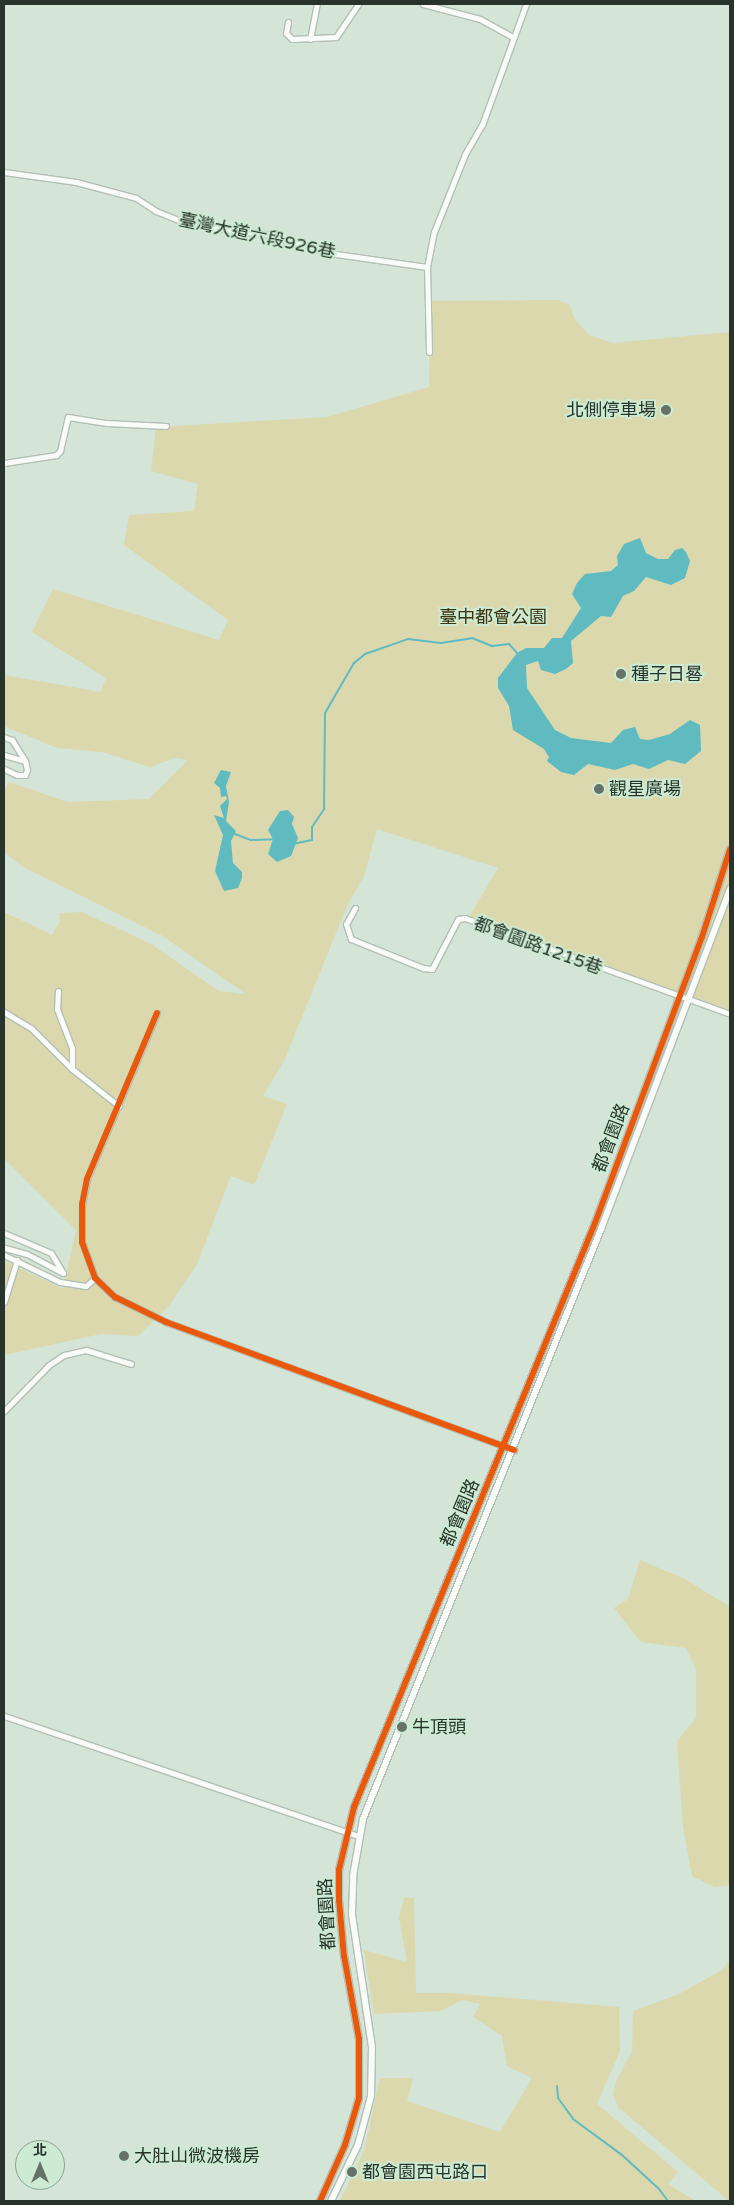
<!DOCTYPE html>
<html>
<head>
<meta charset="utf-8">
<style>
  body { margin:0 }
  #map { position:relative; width:734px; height:2205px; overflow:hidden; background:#d4e4d6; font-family:"Varela Round","Noto Sans TC",sans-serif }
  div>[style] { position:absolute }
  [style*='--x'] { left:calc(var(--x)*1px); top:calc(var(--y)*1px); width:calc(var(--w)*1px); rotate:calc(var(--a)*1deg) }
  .green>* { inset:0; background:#dbd8ad }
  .water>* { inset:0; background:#5fbbc0 }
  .stream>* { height:2px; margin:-1px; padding:0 1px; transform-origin:1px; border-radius:1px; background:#5fbbc0 }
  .roads { filter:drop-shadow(1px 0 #b3bfb4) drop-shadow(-1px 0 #b3bfb4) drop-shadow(0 1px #b3bfb4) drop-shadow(0 -1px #b3bfb4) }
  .minor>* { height:5px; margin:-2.5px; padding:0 2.5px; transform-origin:2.5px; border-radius:2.5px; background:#f9fbf9 }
  .tertiary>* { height:6px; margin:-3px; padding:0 3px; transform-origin:3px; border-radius:3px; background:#f9fbf9 }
  .cycleway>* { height:6px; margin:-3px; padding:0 3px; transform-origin:3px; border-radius:3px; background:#e8590c }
  .dots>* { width:14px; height:14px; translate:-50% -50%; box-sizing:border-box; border:2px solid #cdebd2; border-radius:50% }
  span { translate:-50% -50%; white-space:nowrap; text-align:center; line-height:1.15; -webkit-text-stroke:4px #cdebd2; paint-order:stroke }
  .street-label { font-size:18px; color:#28342b }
  .poi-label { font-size:18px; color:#28342b }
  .right { translate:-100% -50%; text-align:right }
  .left { translate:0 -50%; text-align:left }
  .park-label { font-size:18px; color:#3c330f }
  .frame { position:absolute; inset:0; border:5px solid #28342b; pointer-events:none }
  .north { position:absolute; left:15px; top:2140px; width:50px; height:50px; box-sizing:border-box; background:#cdebd2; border:1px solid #8ba28f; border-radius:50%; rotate:0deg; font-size:14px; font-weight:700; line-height:20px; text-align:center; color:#28342b }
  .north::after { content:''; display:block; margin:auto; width:18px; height:22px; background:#647267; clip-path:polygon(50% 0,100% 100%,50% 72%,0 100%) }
</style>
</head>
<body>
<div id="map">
  <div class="green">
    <i style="clip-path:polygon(557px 300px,569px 304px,576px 321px,589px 335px,613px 343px,730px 332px,730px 1011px,469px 917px,498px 868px,377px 829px,364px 876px,347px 906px,284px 1061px,263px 1096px,287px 1104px,254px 1185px,231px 1176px,197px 1264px,168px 1307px,138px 1336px,101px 1334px,4px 1355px,4px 1261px,63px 1289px,76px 1230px,4px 1159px,4px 912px,52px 935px,60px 921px,59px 913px,82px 912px,151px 944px,219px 991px,246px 994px,161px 935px,23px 867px,4px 852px,4px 791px,9px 782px,68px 802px,149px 799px,188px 760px,175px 758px,150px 767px,102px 752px,57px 748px,4px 726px,4px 675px,101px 692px,106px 678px,32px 632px,53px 589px,219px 640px,228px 620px,124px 545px,129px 515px,194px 511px,198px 484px,151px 471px,156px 427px,327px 417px,429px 387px,430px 301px)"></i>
    <i style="clip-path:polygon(640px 1560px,685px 1579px,730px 1607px,730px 1885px,715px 1887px,692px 1876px,683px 1827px,677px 1741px,696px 1718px,696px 1669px,686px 1648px,641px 1642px,614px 1608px,628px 1599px)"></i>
    <i style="clip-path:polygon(404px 1897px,414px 1898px,416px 1993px,450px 1993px,619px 2007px,620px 2051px,597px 2104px,678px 2172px,668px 2184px,696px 2201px,340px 2201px,364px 2151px,380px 2078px,413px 2078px,407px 2101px,500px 2132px,532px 2078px,507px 2066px,502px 2036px,473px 2017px,480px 2004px,462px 2000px,441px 2011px,374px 2014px,364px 1950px,407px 1962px,399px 1918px)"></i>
    <i style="clip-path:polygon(730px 1960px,730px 2201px,729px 2201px,618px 2107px,613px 2094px,617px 2079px,632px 2052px,633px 2011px,677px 1995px,722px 1970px)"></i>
  </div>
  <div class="water">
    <i style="clip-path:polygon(640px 538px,646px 553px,658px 559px,668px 559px,675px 550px,682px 548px,686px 552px,690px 561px,685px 578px,671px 585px,646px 577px,634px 591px,623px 596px,611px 617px,601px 616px,571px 641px,573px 663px,566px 669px,555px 674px,541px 670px,538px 661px,526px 665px,527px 688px,555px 730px,571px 738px,611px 743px,623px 730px,635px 727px,640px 739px,649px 740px,670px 734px,690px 720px,700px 725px,701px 751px,685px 764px,668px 760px,649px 769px,633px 764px,615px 770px,588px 764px,574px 775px,561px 772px,547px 761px,549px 757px,544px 749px,513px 730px,509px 706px,498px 688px,498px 678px,517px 653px,526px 648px,544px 648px,552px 638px,562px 638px,581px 608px,572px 594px,577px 583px,585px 574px,611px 571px,618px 565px,617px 556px,624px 544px)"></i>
    <i style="clip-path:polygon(221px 770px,231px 772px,226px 786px,229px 802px,226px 821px,236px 831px,231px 841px,233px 863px,242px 872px,242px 878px,238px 888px,224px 891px,215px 871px,223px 835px,214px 815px,224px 818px,220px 806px,227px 799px,226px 796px,221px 797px,220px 788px,214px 783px)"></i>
    <i style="clip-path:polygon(288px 810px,294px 817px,292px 824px,298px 838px,291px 856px,277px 862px,268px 854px,273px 839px,268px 830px,280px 811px)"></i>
  </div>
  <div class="stream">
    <i style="--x:235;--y:834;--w:17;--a:21"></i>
    <i style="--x:251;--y:840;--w:23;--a:-2"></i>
    <i style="--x:293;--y:844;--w:19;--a:-12"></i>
    <i style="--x:312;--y:840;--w:13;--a:-90"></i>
    <i style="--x:312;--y:827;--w:22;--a:-56"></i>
    <i style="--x:324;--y:809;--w:96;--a:-89.4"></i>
    <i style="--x:325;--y:713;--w:58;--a:-59.9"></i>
    <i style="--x:354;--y:663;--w:14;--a:-39"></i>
    <i style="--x:365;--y:654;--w:46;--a:-19.2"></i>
    <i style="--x:408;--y:639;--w:33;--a:7"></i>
    <i style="--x:441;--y:643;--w:31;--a:-9"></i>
    <i style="--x:472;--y:638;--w:22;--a:22"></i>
    <i style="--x:492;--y:646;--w:17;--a:-7"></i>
    <i style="--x:509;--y:644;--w:12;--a:48"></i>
    <i style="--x:557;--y:2086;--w:12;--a:85"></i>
    <i style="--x:558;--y:2098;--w:26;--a:54"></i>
    <i style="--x:573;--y:2119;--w:61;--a:36.3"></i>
    <i style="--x:622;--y:2155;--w:50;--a:42.6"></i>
    <i style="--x:659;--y:2189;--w:15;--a:53"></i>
  </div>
  <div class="roads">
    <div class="minor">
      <i style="--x:423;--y:4;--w:59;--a:14.7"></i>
      <i style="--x:480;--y:19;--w:37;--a:29"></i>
      <i style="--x:288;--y:22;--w:11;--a:100"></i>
      <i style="--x:286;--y:33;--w:8;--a:45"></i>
      <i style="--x:292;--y:39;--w:44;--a:-2.6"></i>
      <i style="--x:336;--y:37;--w:40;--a:-56"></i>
      <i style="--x:310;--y:39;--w:36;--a:-79"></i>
      <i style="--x:4;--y:172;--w:73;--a:7.9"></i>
      <i style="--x:76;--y:182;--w:62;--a:14.9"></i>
      <i style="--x:136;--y:198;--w:24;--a:33"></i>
      <i style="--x:156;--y:211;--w:37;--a:22"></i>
      <i style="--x:190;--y:225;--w:76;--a:6.8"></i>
      <i style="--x:265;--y:234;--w:67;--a:16.5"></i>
      <i style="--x:329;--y:253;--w:99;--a:8.1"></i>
      <i style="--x:429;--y:352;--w:85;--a:-91.3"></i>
      <i style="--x:427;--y:267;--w:36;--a:-79"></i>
      <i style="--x:434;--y:232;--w:84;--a:-68.3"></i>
      <i style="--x:465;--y:154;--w:34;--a:-60"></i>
      <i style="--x:482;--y:125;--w:129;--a:-70"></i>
      <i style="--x:4;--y:463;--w:53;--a:-8.7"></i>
      <i style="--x:56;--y:455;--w:6;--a:-45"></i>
      <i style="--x:60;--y:451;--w:35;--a:-77"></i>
      <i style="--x:68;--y:417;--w:39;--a:9"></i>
      <i style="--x:107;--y:423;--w:59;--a:2.9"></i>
      <i style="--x:4;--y:737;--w:9;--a:21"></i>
      <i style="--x:12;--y:740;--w:25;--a:58"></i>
      <i style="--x:4;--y:755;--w:22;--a:16"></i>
      <i style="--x:25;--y:761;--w:9;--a:77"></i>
      <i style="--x:27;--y:770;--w:5;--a:112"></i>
      <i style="--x:25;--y:775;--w:8;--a:180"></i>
      <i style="--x:17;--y:775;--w:14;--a:-155"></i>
      <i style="--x:355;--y:908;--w:18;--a:119"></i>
      <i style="--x:346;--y:924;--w:16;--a:72"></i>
      <i style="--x:351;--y:939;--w:78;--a:21.9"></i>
      <i style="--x:423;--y:968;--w:9;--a:6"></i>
      <i style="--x:432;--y:969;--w:56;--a:-62.5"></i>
      <i style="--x:458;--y:919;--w:7;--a:-8"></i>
      <i style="--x:465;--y:918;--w:282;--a:19.9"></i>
      <i style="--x:58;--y:991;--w:18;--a:93"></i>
      <i style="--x:57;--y:1009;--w:42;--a:69"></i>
      <i style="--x:72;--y:1048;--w:21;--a:90"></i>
      <i style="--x:4;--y:1012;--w:31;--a:31"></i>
      <i style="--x:31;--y:1028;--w:58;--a:45"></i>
      <i style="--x:72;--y:1069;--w:60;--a:38.2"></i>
      <i style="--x:157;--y:1013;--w:180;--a:112.9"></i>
      <i style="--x:87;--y:1179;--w:26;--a:101"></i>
      <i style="--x:82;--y:1205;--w:37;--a:90"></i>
      <i style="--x:82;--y:1242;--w:38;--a:70"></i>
      <i style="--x:95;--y:1278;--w:28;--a:44"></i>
      <i style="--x:115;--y:1297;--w:57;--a:26.1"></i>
      <i style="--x:166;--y:1322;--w:371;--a:20.2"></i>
      <i style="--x:4;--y:1233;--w:51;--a:23.1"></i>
      <i style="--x:51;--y:1253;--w:23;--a:59"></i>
      <i style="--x:63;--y:1273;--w:41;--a:-152.2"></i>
      <i style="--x:27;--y:1254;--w:24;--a:-165"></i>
      <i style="--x:4;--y:1255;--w:62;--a:25.7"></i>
      <i style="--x:60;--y:1282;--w:26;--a:9"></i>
      <i style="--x:86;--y:1286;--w:12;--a:-42"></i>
      <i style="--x:4;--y:1302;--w:44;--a:-72.8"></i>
      <i style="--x:4;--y:1411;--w:64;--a:-45.6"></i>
      <i style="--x:49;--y:1365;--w:18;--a:-34"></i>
      <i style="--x:64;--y:1355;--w:23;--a:-13"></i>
      <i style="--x:86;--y:1350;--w:47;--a:17.3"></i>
      <i style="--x:4;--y:1716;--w:375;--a:18.7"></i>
    </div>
    <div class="tertiary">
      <i style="--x:320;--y:2201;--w:61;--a:-65.9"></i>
      <i style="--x:345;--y:2145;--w:49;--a:-73.4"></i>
      <i style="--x:359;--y:2098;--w:59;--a:-90"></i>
      <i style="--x:359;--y:2039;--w:84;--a:-100.2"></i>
      <i style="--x:344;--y:1956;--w:56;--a:-95.1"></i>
      <i style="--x:339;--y:1900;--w:30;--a:-90"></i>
      <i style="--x:339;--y:1870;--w:65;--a:-76.6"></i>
      <i style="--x:354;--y:1807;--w:632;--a:-67.58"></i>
      <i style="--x:595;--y:1223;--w:305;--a:-69.5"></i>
      <i style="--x:702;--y:937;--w:92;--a:-72.3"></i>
      <i style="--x:331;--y:2201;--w:62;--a:-64.3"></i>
      <i style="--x:358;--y:2145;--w:51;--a:-75.1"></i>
      <i style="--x:371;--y:2096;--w:49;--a:-88.8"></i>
      <i style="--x:372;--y:2047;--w:134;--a:-98.6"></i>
      <i style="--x:352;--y:1914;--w:38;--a:-88"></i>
      <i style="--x:353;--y:1876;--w:58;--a:-80"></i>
      <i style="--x:363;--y:1819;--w:636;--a:-68.03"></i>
      <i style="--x:601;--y:1229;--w:364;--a:-69.2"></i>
    </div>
  </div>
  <div class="cycleway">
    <i style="--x:157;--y:1013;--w:180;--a:112.9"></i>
    <i style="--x:87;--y:1179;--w:26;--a:101"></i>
    <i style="--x:82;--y:1205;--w:37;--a:90"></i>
    <i style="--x:82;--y:1242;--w:38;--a:70"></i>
    <i style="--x:95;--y:1278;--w:28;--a:44"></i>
    <i style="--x:115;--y:1297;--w:57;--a:26.1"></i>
    <i style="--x:166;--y:1322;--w:371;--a:20.2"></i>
    <i style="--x:320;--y:2201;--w:61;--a:-65.9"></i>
    <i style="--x:345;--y:2145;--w:49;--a:-73.4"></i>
    <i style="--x:359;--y:2098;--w:59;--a:-90"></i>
    <i style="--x:359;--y:2039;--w:84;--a:-100.2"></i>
    <i style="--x:344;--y:1956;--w:56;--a:-95.1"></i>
    <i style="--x:339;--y:1900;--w:30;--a:-90"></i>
    <i style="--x:339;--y:1870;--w:65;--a:-76.6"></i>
    <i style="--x:354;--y:1807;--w:632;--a:-67.58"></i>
    <i style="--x:595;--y:1223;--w:305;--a:-69.5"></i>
    <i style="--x:702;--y:937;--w:92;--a:-72.3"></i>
  </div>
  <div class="dots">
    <i style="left:666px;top:410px;background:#647267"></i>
    <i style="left:621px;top:674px;background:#647267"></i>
    <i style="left:599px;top:789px;background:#647267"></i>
    <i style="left:402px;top:1727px;background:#647267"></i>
    <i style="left:124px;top:2156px;background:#647267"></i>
    <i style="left:352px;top:2172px;background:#647267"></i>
  </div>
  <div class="street-label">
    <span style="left:257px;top:236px;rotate:12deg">臺灣大道六段926巷</span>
    <span style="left:538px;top:946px;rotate:20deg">都會園路1215巷</span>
    <span style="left:611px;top:1138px;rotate:-69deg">都會園路</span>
    <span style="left:460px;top:1513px;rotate:-67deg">都會園路</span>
    <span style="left:327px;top:1914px;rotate:-93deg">都會園路</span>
  </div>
  <div class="poi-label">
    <span class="right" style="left:656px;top:410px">北側停車場</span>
    <span class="left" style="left:631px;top:674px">種子日晷</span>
    <span class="left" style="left:609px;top:789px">觀星廣場</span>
    <span class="left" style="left:412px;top:1727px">牛頂頭</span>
    <span class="left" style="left:134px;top:2156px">大肚山微波機房</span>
    <span class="left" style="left:362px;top:2172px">都會園西屯路口</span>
  </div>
  <div class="park-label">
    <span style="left:493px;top:617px">臺中都會公園</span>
  </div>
  <div class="frame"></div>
  <div class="north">北</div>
</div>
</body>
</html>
